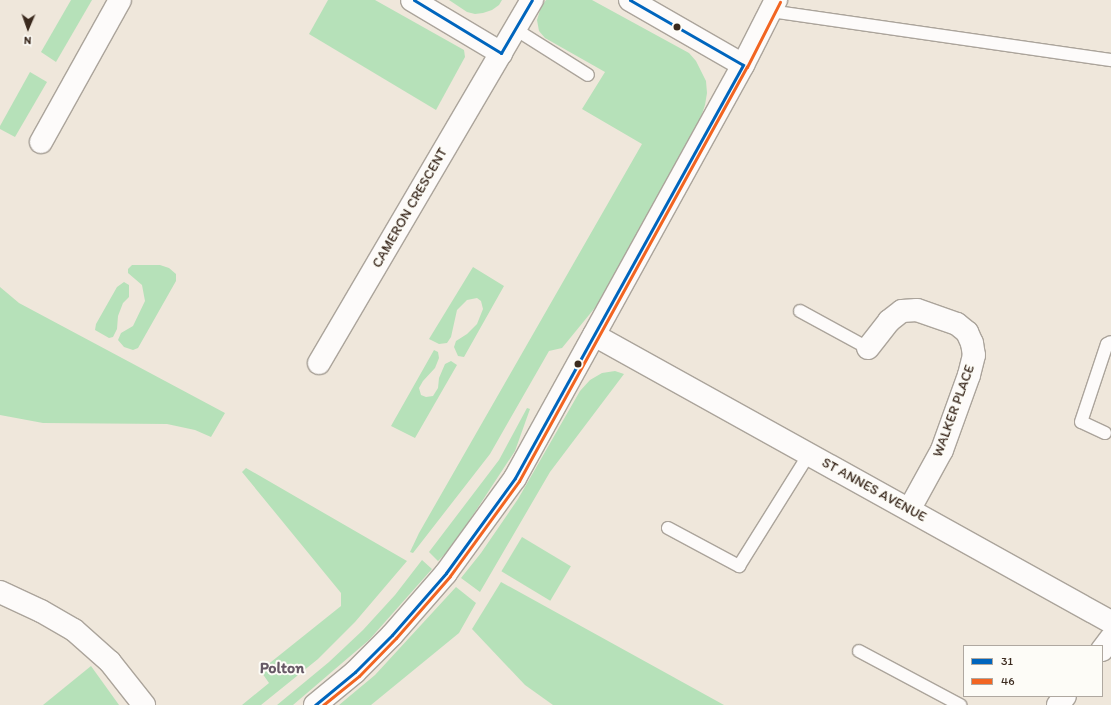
<!DOCTYPE html>
<html>
<head>
<meta charset="utf-8">
<style>
  body { margin:0 }
  #map { position:relative; width:1111px; height:705px; overflow:hidden; background:#efe7db; font-family:Itim,sans-serif }
  div>[style] { position:absolute }
  [style*='--x'] { left:calc(var(--x)*1px); top:calc(var(--y)*1px); width:calc(var(--w)*1px); rotate:calc(var(--a)*1deg) }
  .green>* { inset:0; background:#b6e1b9; transform-origin:0 0 }
  .roads { filter:drop-shadow(1px 0 #aba49b) drop-shadow(-1px 0 #aba49b) drop-shadow(0 1px #aba49b) drop-shadow(0 -1px #aba49b) }
  .lane>* { height:12px; margin:-6px; padding:0 6px; transform-origin:6px; border-radius:6px; background:#fdfbfa }
  .street>* { height:22px; margin:-11px; padding:0 11px; transform-origin:11px; border-radius:11px; background:#fdfbfa }
  .secondary>* { height:22px; margin:-11px; padding:0 11px; transform-origin:11px; border-radius:11px; background:#fdfbfa }
  .bus-1>* { height:3px; margin:-1.5px; padding:0 1.5px; transform-origin:1.5px; border-radius:1.5px; background:#0065bd }
  .bus-2>* { height:3px; margin:-1.5px; padding:0 1.5px; transform-origin:1.5px; border-radius:1.5px; background:#f26522 }
  .dots>* { width:11px; height:11px; translate:-50% -50%; box-sizing:border-box; border:2px solid #fdfcf7; border-radius:50% }
  span { translate:-50% -50%; white-space:nowrap; text-align:center; line-height:1.15; -webkit-text-stroke:4px #fdfcf7; paint-order:stroke }
  .street-label { font-size:14px; color:#3b2a1e }
  .quarter-label { font-size:16px; color:#665966; font-weight:700 }
  .legend { position:absolute; left:963px; top:645px; width:140px; height:52px; box-sizing:border-box; background:#fdfcf7; border:1px solid #afa8a0; margin:0; padding:5px 7px; list-style:none; font-size:12px; color:#3b2a1e }
  .legend li { display:flex; align-items:center; gap:8px; height:20px }
  .legend b { width:20px; border:1px solid #afa8a0 }
  .north { position:absolute; left:8px; top:8px; width:40px; height:40px; -webkit-text-stroke:3px #fdfcf7; paint-order:stroke; rotate:182deg; font-size:11px; font-weight:700; line-height:16px; text-align:center; color:#3b2a1e }
  .north::after { content:''; display:block; margin:auto; width:14px; height:18px; background:#3b2a1e; clip-path:polygon(50% 0,100% 100%,50% 72%,0 100%) }
</style>
</head>
<body>
<div id="map">
  <div class="green">
    <i style="clip-path:polygon(71px 0,92px 0,56px 62px,41px 52px)"></i>
    <i style="clip-path:polygon(328px 0,375px 0,464px 50px,465px 57px,436px 110px,309px 34px)"></i>
    <i style="clip-path:polygon(449px 0,502px 0,499px 5px,492px 10px,483px 13px,475px 14px,467px 12px)"></i>
    <i style="clip-path:polygon(546px 0,592px 0,689px 53px,696px 61px,706px 81px,707px 93px,705px 105px,701px 117px,598px 304px,562px 348px,549px 351px,490px 454px,413px 553px,410px 552px,419px 533px,642px 144px,582px 109px,605px 72px,545px 38px,539px 31px,537px 20px,541px 7px)"></i>
    <i style="clip-path:polygon(30px 72px,47px 82px,15px 137px,0 129px,0 126px)"></i>
    <i style="clip-path:polygon(132px 265px,160px 265px,169px 268px,176px 274px,176px 281px,138px 348px,133px 350px,124px 347px,118px 340px,121px 333px,133px 326px,145px 301px,142px 285px,128px 273px,128px 269px)"></i>
    <i style="clip-path:polygon(473px 267px,504px 286px,464px 357px,458px 356px,454px 347px,456px 341px,467px 334px,477px 324px,483px 309px,481px 301px,477px 298px,467px 300px,457px 310px,451px 337px,447px 343px,439px 344px,429px 339px)"></i>
    <i style="clip-path:polygon(124px 282px,129px 285px,129px 297px,123px 303px,118px 316px,117px 329px,113px 337px,109px 338px,95px 330px,96px 324px,117px 287px)"></i>
    <i style="clip-path:polygon(0 287px,19px 303px,225px 413px,211px 437px,195px 430px,167px 424px,43px 423px,0 415px)"></i>
    <i style="clip-path:polygon(434px 350px,438px 352px,439px 358px,435px 368px,423px 381px,419px 388px,421px 395px,426px 397px,433px 396px,438px 388px,439px 378px,445px 364px,451px 361px,457px 365px,415px 438px,391px 426px)"></i>
    <i style="clip-path:polygon(615px 371px,624px 374px,550px 472px,480px 592px,461px 578px,481px 553px,518px 499px,580px 391px,590px 380px,602px 373px)"></i>
    <i style="clip-path:polygon(527px 408px,530px 409px,515px 451px,452px 547px,438px 561px,429px 552px,499px 460px)"></i>
    <i style="clip-path:polygon(246px 468px,407px 561px,355px 622px,318px 659px,261px 705px,242px 705px,269px 683px,262px 673px,266px 666px,341px 606px,341px 593px,242px 472px)"></i>
    <i style="left:522px;top:537px;width:57px;height:40px;rotate:31deg"></i>
    <i style="clip-path:polygon(422px 560px,432px 569px,369px 640px,293px 705px,277px 705px,329px 662px,363px 630px,395px 595px)"></i>
    <i style="clip-path:polygon(501px 582px,724px 705px,553px 705px,525px 685px,472px 629px)"></i>
    <i style="clip-path:polygon(456px 587px,476px 603px,459px 633px,371px 705px,339px 705px,375px 675px)"></i>
    <i style="clip-path:polygon(91px 666px,119px 705px,43px 705px)"></i>
  </div>
  <div class="roads">
    <div class="lane">
      <i style="--x:770;--y:11;--w:345;--a:8.2"></i>
      <i style="--x:515;--y:29;--w:86;--a:32.2"></i>
      <i style="--x:800;--y:311;--w:77;--a:28.6"></i>
      <i style="--x:1105;--y:433;--w:26;--a:-155"></i>
      <i style="--x:1081;--y:422;--w:82;--a:-71.6"></i>
      <i style="--x:1107;--y:344;--w:4;--a:-27"></i>
      <i style="--x:668;--y:528;--w:81;--a:28.2"></i>
      <i style="--x:739;--y:566;--w:132;--a:-58"></i>
      <i style="--x:859;--y:651;--w:115;--a:28.1"></i>
    </div>
    <div class="street">
      <i style="--x:412;--y:0;--w:104;--a:30.8"></i>
      <i style="--x:630;--y:0;--w:130;--a:29.9"></i>
      <i style="--x:41;--y:142;--w:162;--a:-60.9"></i>
      <i style="--x:594;--y:335;--w:591;--a:29.04"></i>
      <i style="--x:868;--y:348;--w:34;--a:-52"></i>
      <i style="--x:889;--y:321;--w:16;--a:-38"></i>
      <i style="--x:902;--y:311;--w:15;--a:-4"></i>
      <i style="--x:917;--y:310;--w:42;--a:19.3"></i>
      <i style="--x:957;--y:324;--w:13;--a:39"></i>
      <i style="--x:967;--y:332;--w:12;--a:66"></i>
      <i style="--x:972;--y:343;--w:12;--a:81"></i>
      <i style="--x:974;--y:355;--w:21;--a:104"></i>
      <i style="--x:969;--y:375;--w:80;--a:109.8"></i>
      <i style="--x:942;--y:450;--w:68;--a:118.8"></i>
      <i style="--x:319;--y:363;--w:421;--a:-59.6"></i>
      <i style="--x:0;--y:592;--w:45;--a:24.9"></i>
      <i style="--x:41;--y:611;--w:38;--a:30"></i>
      <i style="--x:74;--y:630;--w:48;--a:41.6"></i>
      <i style="--x:110;--y:662;--w:55;--a:51.7"></i>
      <i style="--x:1102;--y:650;--w:15;--a:-53"></i>
      <i style="--x:1058;--y:705;--w:11;--a:-52"></i>
    </div>
    <div class="secondary">
      <i style="--x:315;--y:705;--w:52;--a:-39.5"></i>
      <i style="--x:355;--y:672;--w:52;--a:-45"></i>
      <i style="--x:392;--y:635;--w:82;--a:-48.9"></i>
      <i style="--x:446;--y:573;--w:117;--a:-54"></i>
      <i style="--x:515;--y:478;--w:472;--a:-61.1"></i>
      <i style="--x:743;--y:65;--w:73;--a:-63.1"></i>
    </div>
  </div>
  <div class="bus-1">
    <i style="--x:414;--y:0;--w:102;--a:31.3"></i>
    <i style="--x:501;--y:53;--w:61;--a:-59.7"></i>
    <i style="--x:630;--y:0;--w:130;--a:29.9"></i>
    <i style="--x:315;--y:705;--w:52;--a:-39.5"></i>
    <i style="--x:355;--y:672;--w:52;--a:-45"></i>
    <i style="--x:392;--y:635;--w:82;--a:-48.9"></i>
    <i style="--x:446;--y:573;--w:117;--a:-54"></i>
    <i style="--x:515;--y:478;--w:472;--a:-61.1"></i>
  </div>
  <div class="bus-2">
    <i style="--x:323;--y:705;--w:46;--a:-38.9"></i>
    <i style="--x:359;--y:676;--w:53;--a:-45.8"></i>
    <i style="--x:396;--y:638;--w:82;--a:-48.9"></i>
    <i style="--x:450;--y:576;--w:117;--a:-54"></i>
    <i style="--x:519;--y:481;--w:473;--a:-61.2"></i>
    <i style="--x:747;--y:67;--w:73;--a:-63.1"></i>
  </div>
  <div class="dots">
    <i style="left:677px;top:27px;background:#3b2a1e"></i>
    <i style="left:578px;top:364px;background:#3b2a1e"></i>
  </div>
  <div class="street-label">
    <span style="left:410px;top:208px;rotate:-60deg">CAMERON CRESCENT</span>
    <span style="left:954px;top:411px;rotate:-70deg">WALKER PLACE</span>
    <span style="left:874px;top:490px;rotate:29deg">ST ANNES AVENUE</span>
  </div>
  <div class="quarter-label">
    <span style="left:282px;top:668px">Polton</span>
  </div>
  <ul class="legend">
  <li><b style="height:5px;background:#0065bd"></b>31</li>
  <li><b style="height:5px;background:#f26522"></b>46</li>
  </ul>
  <div class="north">N</div>
</div>
</body>
</html>
